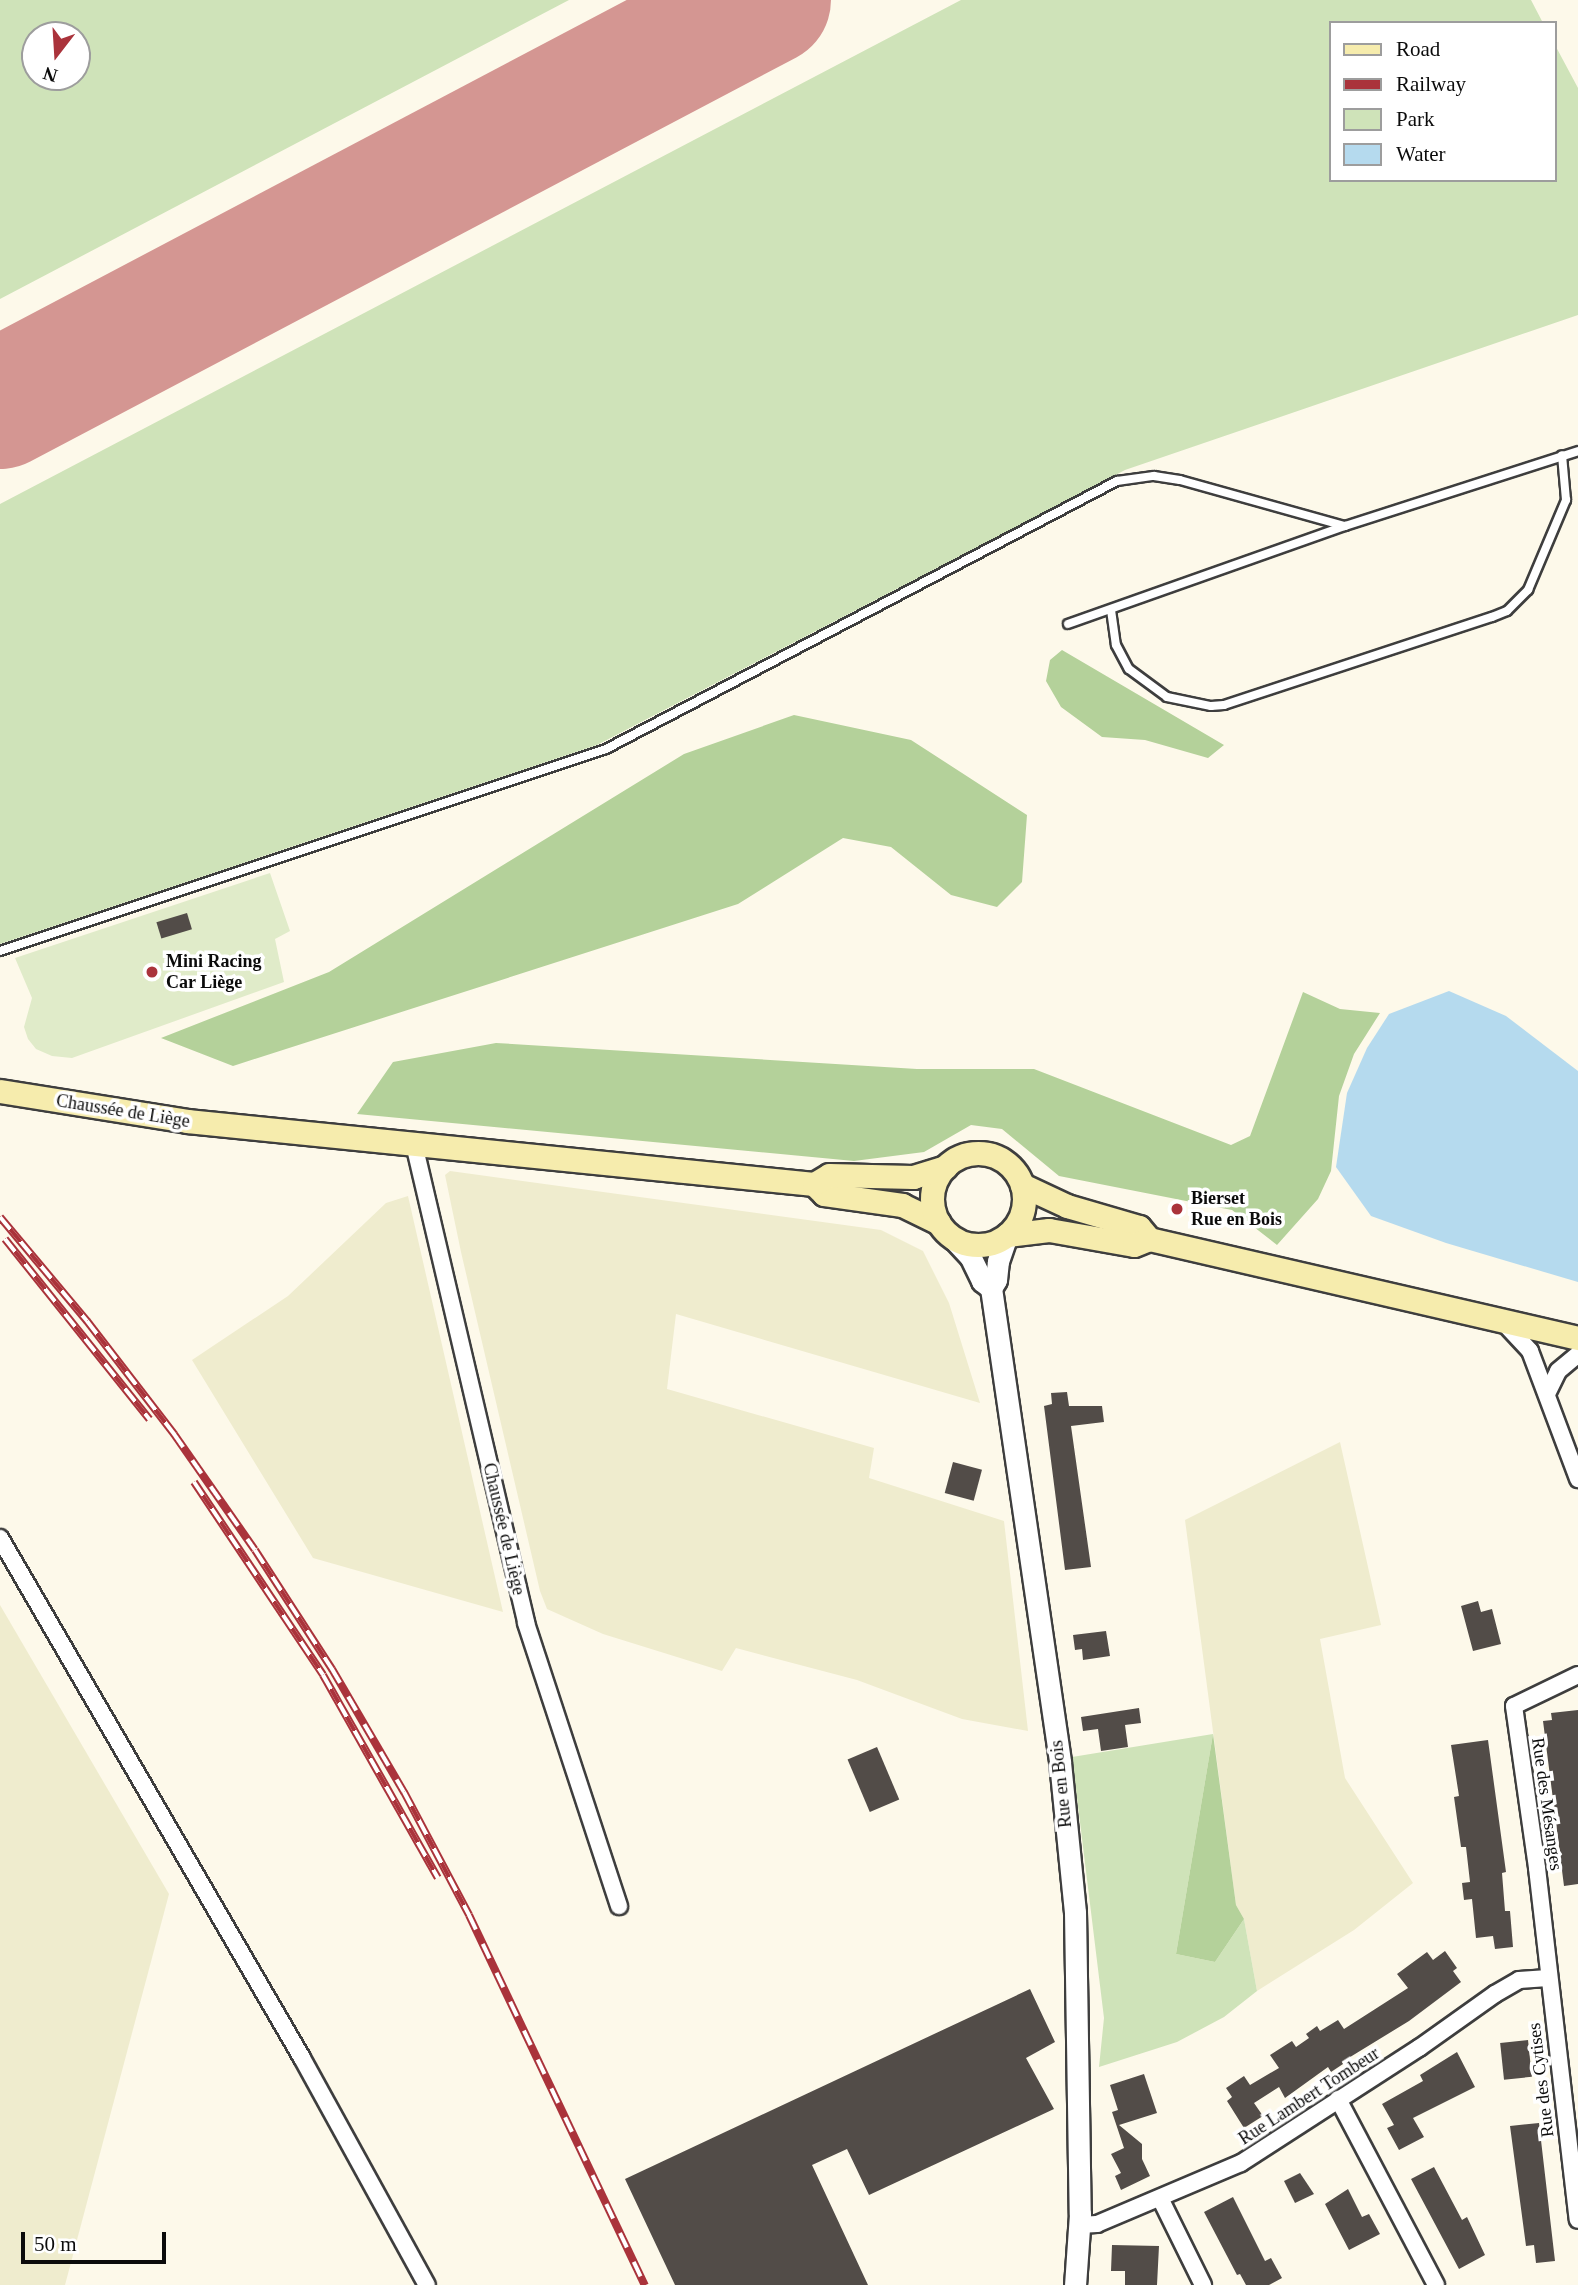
<!DOCTYPE html>
<html>
<head>
<meta charset="utf-8">
<style>
  body { margin:0 }
  #map { position:relative; width:1578px; height:2285px; overflow:hidden; background:#fdf9ea; font-family:"Times New Roman",serif }
  div>[style] { position:absolute }
  [style*='--x'] { left:calc(var(--x)*1px); top:calc(var(--y)*1px); width:calc(var(--w)*1px); rotate:calc(var(--a)*1deg) }
  .farmland>* { inset:0; background:#efecce }
  .green>* { inset:0; background:#cfe3b9 }
  .forest>* { inset:0; background:#b4d19a }
  .pitch>* { inset:0; background:#e0ebc9 }
  .water>* { inset:0; background:#b5daee }
  .taxiway>* { height:52px; margin:-26px; padding:0 26px; transform-origin:26px; border-radius:26px; background:#d49692 }
  .runway>* { height:130px; margin:-65px; padding:0 65px; transform-origin:65px; border-radius:65px; background:#d49692 }
  .building>* { inset:0; background:#524c48; transform-origin:0 0 }
  .roads { filter:drop-shadow(2px 0 #3e3e3e) drop-shadow(-2px 0 #3e3e3e) drop-shadow(0 2px #3e3e3e) drop-shadow(0 -2px #3e3e3e) }
  .service>* { height:8px; margin:-4px; padding:0 4px; transform-origin:4px; border-radius:4px; background:#fff }
  .minor>* { height:16px; margin:-8px; padding:0 8px; transform-origin:8px; border-radius:8px; background:#fff }
  .tertiary>* { height:21px; margin:-10.5px; padding:0 10.5px; transform-origin:10.5px; border-radius:10.5px; background:#fff }
  .secondary>* { height:23px; margin:-11.5px; padding:0 11.5px; transform-origin:11.5px; border-radius:11.5px; background:#f6ecad }
  .secondary>.ring { margin:-11.5px; padding:0; box-sizing:content-box; background:none; border:23px solid #f6ecad; border-radius:50% }
  .rail>* { height:8px; margin-top:-4px; transform-origin:0; background:repeating-linear-gradient(90deg,#fff 0 16px,#aa333b 0 32px); box-sizing:border-box; border-block:2px solid #aa333b }
  .dots>* { width:19px; height:19px; translate:-50% -50%; box-sizing:border-box; border:4px solid #fff; border-radius:50% }
  span { translate:-50% -50%; white-space:nowrap; text-align:center; line-height:1.15; -webkit-text-stroke:7px #fff; paint-order:stroke }
  .poi-label { font-size:18px; color:#0b0b0b; font-weight:700 }
  .left { translate:0 -50%; text-align:left }
  .street-label { font-size:18px; color:#0b0b0b }
  .legend { position:absolute; left:1329px; top:21px; width:228px; height:161px; box-sizing:border-box; background:#fff; border:2px solid #9d9d9d; margin:0; padding:9px 12px; list-style:none; font-size:21px; color:#0b0b0b }
  .legend li { display:flex; align-items:center; gap:14px; height:35px }
  .legend b { width:35px; border:2px solid #9d9d9d }
  .north { position:absolute; left:21px; top:21px; width:70px; height:70px; box-sizing:border-box; background:#fff; border:2px solid #9d9d9d; border-radius:50%; rotate:197deg; font-size:19px; font-weight:700; line-height:28px; text-align:center; color:#0b0b0b }
  .north::after { content:''; display:block; margin:auto; width:24px; height:32px; background:#aa333b; clip-path:polygon(50% 0,100% 100%,50% 72%,0 100%) }
  .scale { position:absolute; left:21px; top:2232px; width:145px; height:32px; box-sizing:border-box; border:4px solid #0b0b0b; border-top:0; padding-left:9px; font-size:21px; line-height:24px; white-space:nowrap; color:#0b0b0b; -webkit-text-stroke:5px #fff; paint-order:stroke }
</style>
</head>
<body>
<div id="map">
  <div class="farmland">
    <i style="clip-path:polygon(450px 1171px,881px 1230px,923px 1251px,949px 1303px,980px 1403px,676px 1314px,667px 1389px,874px 1448px,869px 1478px,1004px 1521px,1028px 1731px,962px 1719px,857px 1680px,736px 1648px,722px 1671px,603px 1634px,547px 1609px,540px 1591px,461px 1252px,445px 1175px)"></i>
    <i style="clip-path:polygon(408px 1196px,503px 1612px,313px 1558px,192px 1360px,288px 1296px,386px 1203px)"></i>
    <i style="clip-path:polygon(1340px 1442px,1381px 1625px,1320px 1639px,1345px 1778px,1413px 1883px,1354px 1930px,1257px 1991px,1244px 1919px,1236px 1905px,1185px 1520px)"></i>
    <i style="clip-path:polygon(0 1605px,169px 1894px,65px 2285px,0 2285px)"></i>
  </div>
  <div class="green">
    <i style="clip-path:polygon(evenodd,0 0,569px 0,0 299px,0 0,77px 35px,77px 77px,35px 77px,35px 35px,77px 35px)"></i>
    <i style="clip-path:polygon(961px 0,1531px 0,1543px 23px,1331px 23px,1331px 180px,1555px 180px,1555px 45px,1578px 88px,1578px 315px,1125px 470px,597px 745px,0 944px,0 504px)"></i>
    <i style="clip-path:polygon(1213px 1734px,1176px 1954px,1215px 1962px,1244px 1919px,1257px 1991px,1224px 2017px,1177px 2042px,1099px 2067px,1104px 2018px,1072px 1757px)"></i>
  </div>
  <div class="forest">
    <i style="clip-path:polygon(1062px 650px,1224px 745px,1208px 758px,1145px 740px,1102px 737px,1061px 707px,1046px 681px,1050px 660px)"></i>
    <i style="clip-path:polygon(794px 715px,911px 740px,1027px 815px,1022px 882px,997px 907px,951px 895px,891px 847px,843px 838px,738px 904px,233px 1066px,161px 1038px,329px 972px,684px 754px)"></i>
    <i style="clip-path:polygon(1303px 992px,1340px 1009px,1380px 1013px,1354px 1054px,1339px 1096px,1331px 1171px,1318px 1199px,1277px 1245px,1232px 1210px,1059px 1176px,1002px 1129px,971px 1125px,924px 1152px,854px 1161px,357px 1114px,393px 1062px,496px 1043px,917px 1069px,1034px 1069px,1231px 1145px,1250px 1136px)"></i>
    <i style="clip-path:polygon(1213px 1734px,1236px 1905px,1244px 1919px,1215px 1962px,1176px 1954px)"></i>
  </div>
  <div class="pitch">
    <i style="clip-path:polygon(270px 873px,290px 931px,275px 939px,284px 982px,72px 1058px,52px 1056px,36px 1049px,28px 1039px,24px 1027px,32px 998px,15px 958px)"></i>
  </div>
  <div class="water">
    <i style="clip-path:polygon(1449px 991px,1506px 1016px,1578px 1071px,1578px 1282px,1446px 1243px,1371px 1216px,1336px 1167px,1347px 1093px,1367px 1048px,1389px 1014px)"></i>
  </div>
  <div class="taxiway">
    <i style="--x:0;--y:402;--w:50;--a:-26.1"></i>
  </div>
  <div class="runway">
    <i style="--x:0;--y:404;--w:866;--a:-27.81"></i>
  </div>
  <div class="building">
    <i style="left:187px;top:913px;width:17px;height:32px;rotate:73deg"></i>
    <i style="clip-path:polygon(1067px 1392px,1069px 1406px,1102px 1406px,1104px 1422px,1071px 1426px,1091px 1567px,1065px 1570px,1044px 1406px,1052px 1404px,1051px 1393px)"></i>
    <i style="left:953px;top:1462px;width:30px;height:32px;rotate:15deg"></i>
    <i style="clip-path:polygon(1478px 1601px,1481px 1612px,1492px 1609px,1501px 1644px,1473px 1651px,1461px 1606px)"></i>
    <i style="clip-path:polygon(1106px 1631px,1110px 1656px,1083px 1660px,1082px 1649px,1075px 1650px,1073px 1635px)"></i>
    <i style="clip-path:polygon(1139px 1708px,1141px 1723px,1125px 1725px,1128px 1747px,1101px 1751px,1098px 1729px,1083px 1731px,1081px 1717px)"></i>
    <i style="clip-path:polygon(1578px 1710px,1578px 1884px,1564px 1886px,1543px 1721px,1552px 1720px,1551px 1713px)"></i>
    <i style="clip-path:polygon(1488px 1740px,1506px 1872px,1502px 1873px,1505px 1911px,1510px 1911px,1513px 1947px,1495px 1949px,1493px 1936px,1476px 1938px,1472px 1899px,1464px 1900px,1462px 1883px,1470px 1882px,1466px 1847px,1461px 1847px,1454px 1797px,1459px 1796px,1451px 1745px)"></i>
    <i style="left:877px;top:1747px;width:57px;height:32px;rotate:67deg"></i>
    <i style="clip-path:polygon(1445px 1951px,1457px 1968px,1453px 1971px,1461px 1982px,1409px 2021px,1342px 2062px,1343px 2064px,1331px 2072px,1328px 2067px,1285px 2098px,1279px 2087px,1254px 2103px,1263px 2116px,1244px 2128px,1227px 2101px,1232px 2097px,1226px 2088px,1244px 2076px,1250px 2085px,1279px 2068px,1270px 2055px,1292px 2041px,1296px 2047px,1309px 2038px,1306px 2034px,1317px 2026px,1320px 2031px,1338px 2020px,1344px 2029px,1408px 1988px,1397px 1974px,1427px 1952px,1433px 1960px)"></i>
    <i style="clip-path:polygon(1030px 1989px,1055px 2042px,1026px 2058px,1054px 2109px,869px 2195px,847px 2149px,812px 2165px,868px 2285px,675px 2285px,625px 2179px)"></i>
    <i style="left:1528px;top:2040px;width:37px;height:28px;rotate:84deg"></i>
    <i style="clip-path:polygon(1457px 2052px,1475px 2087px,1413px 2118px,1424px 2137px,1399px 2150px,1387px 2128px,1394px 2125px,1382px 2104px,1423px 2081px,1420px 2075px)"></i>
    <i style="clip-path:polygon(1144px 2074px,1157px 2113px,1119px 2125px,1142px 2144px,1142px 2159px,1150px 2176px,1121px 2190px,1115px 2176px,1121px 2173px,1111px 2154px,1124px 2148px,1112px 2112px,1118px 2110px,1110px 2085px)"></i>
    <i style="clip-path:polygon(1539px 2123px,1555px 2261px,1536px 2263px,1534px 2245px,1526px 2246px,1510px 2126px)"></i>
    <i style="clip-path:polygon(1434px 2167px,1462px 2220px,1467px 2217px,1485px 2255px,1459px 2269px,1411px 2179px)"></i>
    <i style="clip-path:polygon(1300px 2173px,1314px 2194px,1295px 2203px,1284px 2181px)"></i>
    <i style="clip-path:polygon(1348px 2189px,1362px 2217px,1369px 2214px,1380px 2234px,1349px 2250px,1325px 2204px)"></i>
    <i style="clip-path:polygon(1233px 2197px,1265px 2261px,1271px 2258px,1282px 2278px,1269px 2285px,1246px 2285px,1240px 2274px,1237px 2275px,1204px 2212px)"></i>
    <i style="clip-path:polygon(1112px 2245px,1159px 2246px,1157px 2285px,1125px 2285px,1125px 2271px,1111px 2271px)"></i>
  </div>
  <div class="roads">
    <div class="service">
      <i style="--x:1111;--y:610;--w:35;--a:82"></i>
      <i style="--x:1116;--y:645;--w:27;--a:62"></i>
      <i style="--x:1129;--y:669;--w:47;--a:36.4"></i>
      <i style="--x:1167;--y:697;--w:45;--a:11.6"></i>
      <i style="--x:1211;--y:706;--w:13;--a:-4"></i>
      <i style="--x:1224;--y:705;--w:282;--a:-18.2"></i>
      <i style="--x:1492;--y:617;--w:16;--a:-22"></i>
      <i style="--x:1507;--y:611;--w:30;--a:-45"></i>
      <i style="--x:1528;--y:590;--w:98;--a:-67.1"></i>
      <i style="--x:1566;--y:500;--w:45;--a:-95.1"></i>
      <i style="--x:1068;--y:624;--w:294;--a:-19.5"></i>
      <i style="--x:1345;--y:526;--w:245;--a:-17.8"></i>
      <i style="--x:0;--y:951;--w:639;--a:-18.43"></i>
      <i style="--x:606;--y:749;--w:577;--a:-27.68"></i>
      <i style="--x:1117;--y:481;--w:37;--a:-8"></i>
      <i style="--x:1154;--y:476;--w:26;--a:9"></i>
      <i style="--x:1180;--y:480;--w:171;--a:15.6"></i>
    </div>
    <div class="minor">
      <i style="--x:414;--y:1144;--w:492;--a:76.8"></i>
      <i style="--x:526;--y:1623;--w:298;--a:71.8"></i>
      <i style="--x:1504;--y:1323;--w:38;--a:47"></i>
      <i style="--x:1530;--y:1351;--w:137;--a:69.4"></i>
      <i style="--x:1547;--y:1394;--w:25;--a:-64"></i>
      <i style="--x:1558;--y:1371;--w:26;--a:-40"></i>
      <i style="--x:0;--y:1538;--w:601;--a:59.85"></i>
      <i style="--x:302;--y:2058;--w:259;--a:61.2"></i>
      <i style="--x:1578;--y:1675;--w:71;--a:154.2"></i>
      <i style="--x:1514;--y:1706;--w:164;--a:81.9"></i>
      <i style="--x:1537;--y:1868;--w:354;--a:83.4"></i>
      <i style="--x:1338;--y:2099;--w:210;--a:62.2"></i>
      <i style="--x:1161;--y:2200;--w:95;--a:63.7"></i>
      <i style="--x:1079;--y:2225;--w:18;--a:-3"></i>
      <i style="--x:1097;--y:2224;--w:156;--a:-23"></i>
      <i style="--x:1241;--y:2163;--w:212;--a:-32.9"></i>
      <i style="--x:1419;--y:2048;--w:93;--a:-35.4"></i>
      <i style="--x:1495;--y:1994;--w:28;--a:-30"></i>
      <i style="--x:1519;--y:1980;--w:29;--a:-4"></i>
    </div>
    <div class="tertiary">
      <i style="--x:1007;--y:1235;--w:28;--a:109"></i>
      <i style="--x:998;--y:1261;--w:19;--a:96"></i>
      <i style="--x:996;--y:1280;--w:9;--a:122"></i>
      <i style="--x:991;--y:1288;--w:479;--a:81.7"></i>
      <i style="--x:1060;--y:1762;--w:151;--a:84.3"></i>
      <i style="--x:1075;--y:1912;--w:302;--a:89.1"></i>
      <i style="--x:1080;--y:2214;--w:71;--a:94"></i>
      <i style="--x:952;--y:1237;--w:26;--a:47"></i>
      <i style="--x:970;--y:1256;--w:28;--a:64"></i>
      <i style="--x:982;--y:1281;--w:11;--a:38"></i>
    </div>
    <div class="secondary">
      <i style="--x:0;--y:1091;--w:189;--a:9.1"></i>
      <i style="--x:187;--y:1121;--w:630;--a:5.74"></i>
      <i style="--x:814;--y:1184;--w:14;--a:45"></i>
      <i style="--x:824;--y:1194;--w:79;--a:8"></i>
      <i style="--x:902;--y:1205;--w:41;--a:25.9"></i>
      <i class="ring" style="left:932px;top:1153px;width:69px;height:69px"></i>
      <i style="--x:814;--y:1184;--w:17;--a:-31"></i>
      <i style="--x:829;--y:1175;--w:84;--a:1.4"></i>
      <i style="--x:913;--y:1177;--w:34;--a:-17"></i>
      <i style="--x:1022;--y:1185;--w:50;--a:25"></i>
      <i style="--x:1067;--y:1206;--w:75;--a:16.3"></i>
      <i style="--x:1139;--y:1227;--w:16;--a:50"></i>
      <i style="--x:1149;--y:1239;--w:440;--a:13"></i>
      <i style="--x:1007;--y:1235;--w:42;--a:-6.8"></i>
      <i style="--x:1049;--y:1230;--w:86;--a:10"></i>
      <i style="--x:1134;--y:1245;--w:16;--a:-22"></i>
    </div>
  </div>
  <div class="rail">
    <i style="--x:0;--y:1217;--w:136;--a:50.1"></i>
    <i style="--x:87;--y:1321;--w:143;--a:52.4"></i>
    <i style="--x:174;--y:1434;--w:141;--a:55.1"></i>
    <i style="--x:255;--y:1550;--w:142;--a:57.1"></i>
    <i style="--x:332;--y:1669;--w:143;--a:59.7"></i>
    <i style="--x:404;--y:1792;--w:139;--a:62.1"></i>
    <i style="--x:469;--y:1915;--w:410;--a:64.6"></i>
    <i style="--x:5;--y:1239;--w:231;--a:51.3"></i>
    <i style="--x:194;--y:1482;--w:232;--a:56.2"></i>
    <i style="--x:323;--y:1675;--w:233;--a:60.5"></i>
  </div>
  <div class="dots">
    <i style="left:152px;top:972px;background:#aa333b"></i>
    <i style="left:1177px;top:1209px;background:#aa333b"></i>
  </div>
  <div class="poi-label">
    <span class="left" style="left:166px;top:972px">Mini Racing<br>Car Liège</span>
    <span class="left" style="left:1191px;top:1209px">Bierset<br>Rue en Bois</span>
  </div>
  <div class="street-label">
    <span style="left:123px;top:1111px;rotate:9deg">Chaussée de Liège</span>
    <span style="left:504px;top:1529px;rotate:77deg">Chaussée de Liège</span>
    <span style="left:1061px;top:1784px;rotate:-96deg">Rue en Bois</span>
    <span style="left:1547px;top:1804px;rotate:82deg">Rue des Mésanges</span>
    <span style="left:1541px;top:2080px;rotate:-97deg">Rue des Cytises</span>
    <span style="left:1309px;top:2096px;rotate:-33deg">Rue Lambert Tombeur</span>
  </div>
  <ul class="legend">
  <li><b style="height:9px;background:#f6ecad"></b>Road</li>
  <li><b style="height:9px;background:#aa333b"></b>Railway</li>
  <li><b style="height:19px;background:#cfe3b9"></b>Park</li>
  <li><b style="height:19px;background:#b5daee"></b>Water</li>
  </ul>
  <div class="north">N</div>
  <div class="scale">50 m</div>
</div>
</body>
</html>
